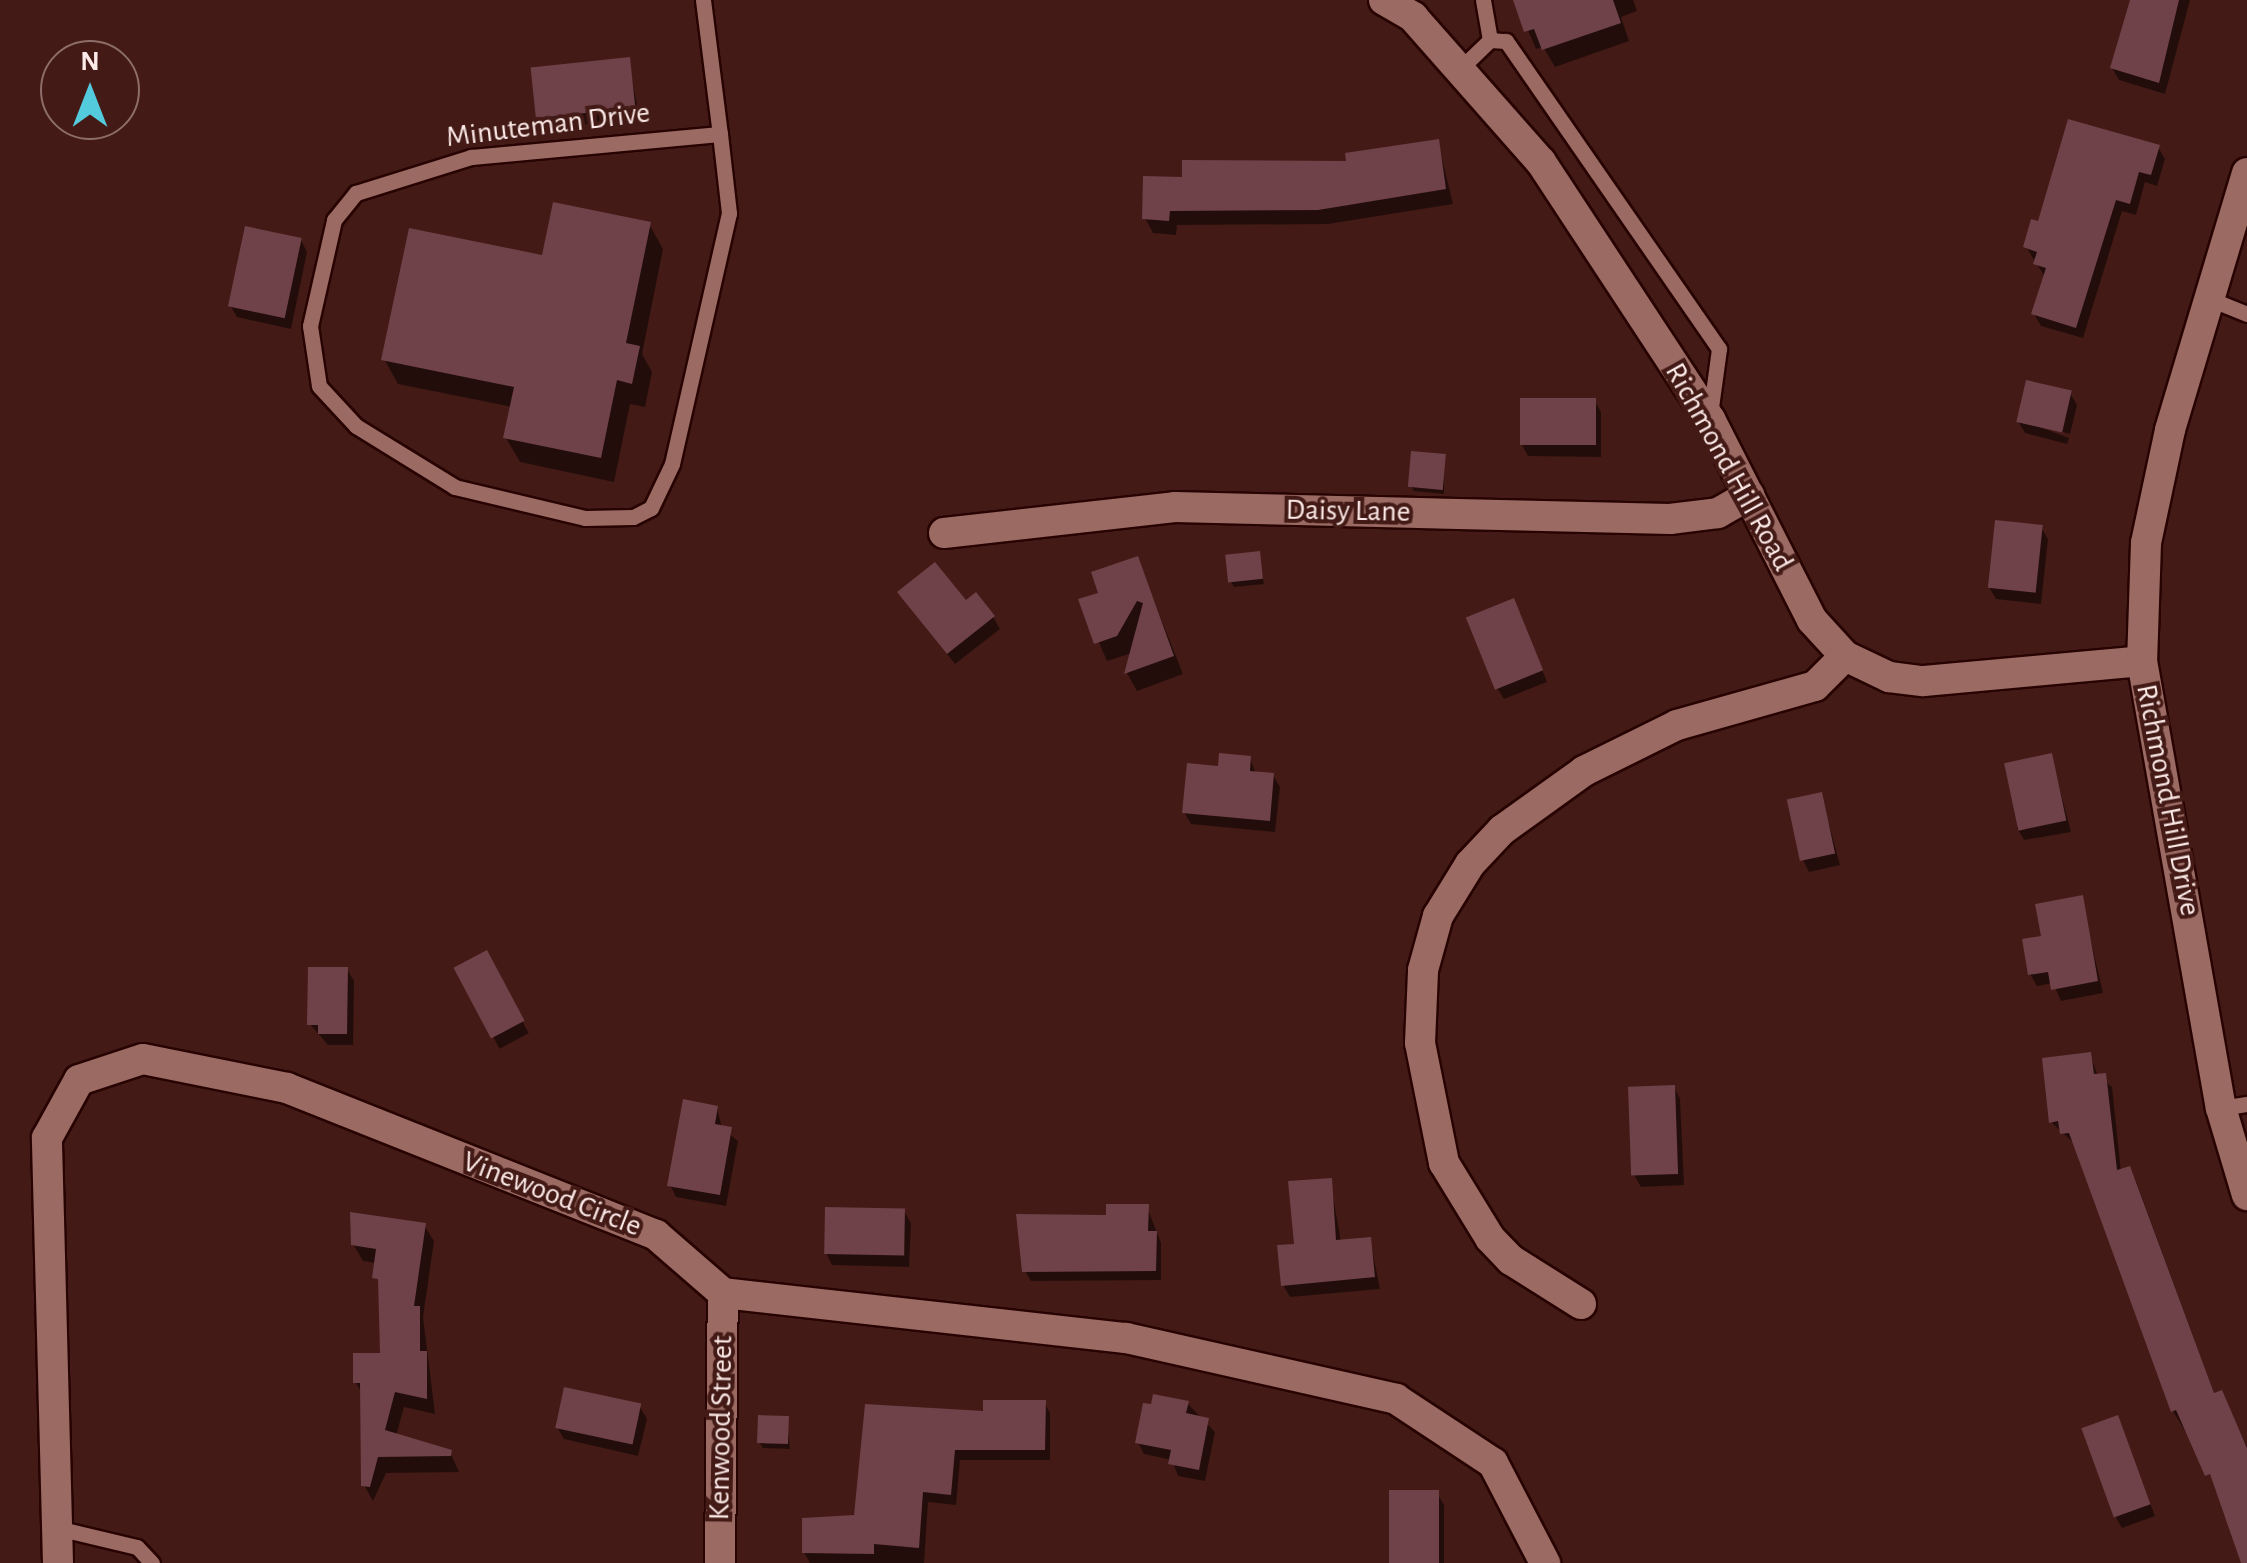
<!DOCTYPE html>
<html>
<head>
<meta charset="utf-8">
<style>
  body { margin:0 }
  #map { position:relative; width:2247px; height:1563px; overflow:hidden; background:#431a15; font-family:"Alegreya Sans",sans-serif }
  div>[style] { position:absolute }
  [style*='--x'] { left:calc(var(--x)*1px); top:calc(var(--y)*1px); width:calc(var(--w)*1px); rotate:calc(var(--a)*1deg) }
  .shadow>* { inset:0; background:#0007; transform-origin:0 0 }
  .building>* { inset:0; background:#6f4149; transform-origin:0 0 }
  .roads { filter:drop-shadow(2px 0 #270302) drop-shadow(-2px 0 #270302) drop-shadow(0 2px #270302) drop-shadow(0 -2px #270302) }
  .lane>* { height:15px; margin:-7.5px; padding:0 7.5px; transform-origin:7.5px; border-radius:7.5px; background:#9b6a63 }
  .street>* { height:30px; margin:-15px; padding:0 15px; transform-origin:15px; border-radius:15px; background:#9b6a63 }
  span { translate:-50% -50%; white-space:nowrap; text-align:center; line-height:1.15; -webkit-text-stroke:8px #431a15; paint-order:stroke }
  .street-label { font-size:30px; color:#fceae8 }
  .north { position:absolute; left:40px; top:40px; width:100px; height:100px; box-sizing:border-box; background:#431a15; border:2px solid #8d6d69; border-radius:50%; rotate:0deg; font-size:28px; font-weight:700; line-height:40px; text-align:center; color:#fceae8 }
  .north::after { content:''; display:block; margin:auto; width:35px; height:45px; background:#54cadd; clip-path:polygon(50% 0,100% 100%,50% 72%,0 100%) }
</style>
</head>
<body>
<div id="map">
  <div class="shadow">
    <i style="clip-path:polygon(1515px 0,1633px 0,1637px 11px,1621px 17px,1629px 41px,1555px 67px,1543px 47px,1536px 49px)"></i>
    <i style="clip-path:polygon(2147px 0,2190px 0,2165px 94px,2119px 80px,2112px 68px)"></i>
    <i style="clip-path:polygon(628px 59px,640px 119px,544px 129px,538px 117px)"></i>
    <i style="clip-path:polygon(1438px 142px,1453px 204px,1328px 224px,1177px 225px,1176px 235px,1153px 233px,1145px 218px,1184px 180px,1349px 164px)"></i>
    <i style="clip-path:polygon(2158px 147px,2165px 159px,2157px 186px,2145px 182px,2136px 215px,2122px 211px,2083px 338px,2041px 326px,2034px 314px,2045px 277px,2026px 247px)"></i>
    <i style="clip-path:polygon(649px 224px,663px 249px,642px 354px,652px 372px,645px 407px,630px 404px,614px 482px,520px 462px,506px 438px,512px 407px,398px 384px,384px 359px,544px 258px)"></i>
    <i style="clip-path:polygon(301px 240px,307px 252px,291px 329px,237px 317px,230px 305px)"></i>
    <i style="clip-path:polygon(2070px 393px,2077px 405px,2070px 434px,2024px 421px,2069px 438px,2067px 444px,2025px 433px,2018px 421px)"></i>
    <i style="clip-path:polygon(1594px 400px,1601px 412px,1601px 457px,1528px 456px,1522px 445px)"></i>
    <i style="clip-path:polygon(1444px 457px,1444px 494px,1414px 491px,1411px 486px)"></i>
    <i style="clip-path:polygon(2041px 527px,2048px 539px,2041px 604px,1996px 599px,1989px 587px)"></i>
    <i style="clip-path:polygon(1258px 554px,1264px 584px,1234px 587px,1231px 582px)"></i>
    <i style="clip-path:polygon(1137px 559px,1183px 674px,1137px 691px,1127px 673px,1132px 653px,1107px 661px,1081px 601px,1101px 594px)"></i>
    <i style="clip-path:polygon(966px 603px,993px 617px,1000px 629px,955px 664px,907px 604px)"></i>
    <i style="clip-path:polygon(1520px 613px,1547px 682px,1504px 699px,1497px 688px)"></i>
    <i style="clip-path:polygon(2051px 756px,2071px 832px,2024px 840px,2017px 828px)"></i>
    <i style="clip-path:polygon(1250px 758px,1256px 774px,1273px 775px,1280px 787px,1275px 832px,1191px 824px,1184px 812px,1220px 769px)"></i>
    <i style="clip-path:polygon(1821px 795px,1840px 865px,1809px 872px,1803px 860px)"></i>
    <i style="clip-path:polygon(2081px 898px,2103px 993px,2061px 1001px,2053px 983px,2037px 986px,2030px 974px,2043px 938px)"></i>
    <i style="left:486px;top:953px;width:91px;height:33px;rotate:62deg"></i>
    <i style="clip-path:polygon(347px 969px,354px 981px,353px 1045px,328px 1045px,310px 1024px)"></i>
    <i style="clip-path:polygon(2090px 1055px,2098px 1076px,2112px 1087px,2121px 1172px,2129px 1169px,2136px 1181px,2215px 1396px,2227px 1405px,2247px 1446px,2247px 1563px,2217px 1485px,2173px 1411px,2076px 1145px,2051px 1122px)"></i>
    <i style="clip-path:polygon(1674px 1087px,1680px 1099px,1684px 1185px,1641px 1187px,1634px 1175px)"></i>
    <i style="clip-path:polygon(717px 1108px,722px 1128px,738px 1141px,726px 1206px,676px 1197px,670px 1185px)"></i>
    <i style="clip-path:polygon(1330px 1180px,1341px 1242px,1370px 1239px,1380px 1289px,1290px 1297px,1283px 1285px,1296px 1246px)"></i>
    <i style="clip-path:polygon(1147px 1207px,1161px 1243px,1161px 1280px,1031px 1281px,1025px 1271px,1108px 1218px)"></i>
    <i style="clip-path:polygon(904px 1211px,911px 1223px,909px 1267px,832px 1265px,826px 1253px)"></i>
    <i style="clip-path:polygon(424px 1225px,434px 1241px,423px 1317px,435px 1414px,404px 1407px,396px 1436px,450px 1452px,459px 1472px,386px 1473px,373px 1501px,364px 1485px,363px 1395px,356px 1383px,382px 1355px,381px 1288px,376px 1263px,363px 1261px,353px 1244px)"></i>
    <i style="clip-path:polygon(1044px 1402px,1050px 1413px,1050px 1460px,960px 1460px,956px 1505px,928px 1502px,924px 1563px,810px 1563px,804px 1552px,986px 1413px)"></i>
    <i style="clip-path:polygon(1187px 1403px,1215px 1432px,1205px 1481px,1178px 1476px,1172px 1460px,1144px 1454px,1138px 1442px)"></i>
    <i style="clip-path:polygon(640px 1407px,647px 1419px,638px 1456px,564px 1439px,557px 1427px)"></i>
    <i style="clip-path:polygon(787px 1418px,790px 1449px,763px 1448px,760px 1443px)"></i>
    <i style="clip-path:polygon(2117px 1418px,2155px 1516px,2122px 1528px,2115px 1516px)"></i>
    <i style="clip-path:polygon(1437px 1493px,1444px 1505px,1444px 1563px,1392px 1563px)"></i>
  </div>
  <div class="building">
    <i style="clip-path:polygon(1513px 0,1613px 0,1621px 23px,1542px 50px,1534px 29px,1524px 32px)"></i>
    <i style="clip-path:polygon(2130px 0,2179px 0,2159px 83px,2110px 68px)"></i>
    <i style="left:630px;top:57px;width:51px;height:100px;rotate:84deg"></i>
    <i style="clip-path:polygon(2068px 119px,2160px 145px,2151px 175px,2139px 172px,2130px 204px,2116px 200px,2076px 328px,2031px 314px,2046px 268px,2033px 264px,2037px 252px,2023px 247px,2031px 219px,2038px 221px)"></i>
    <i style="clip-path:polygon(1439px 139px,1446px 189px,1318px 210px,1170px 211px,1169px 221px,1142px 219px,1143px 176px,1182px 177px,1182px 160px,1346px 161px,1345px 153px)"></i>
    <i style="clip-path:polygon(553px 202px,651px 222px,626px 343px,640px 346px,632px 384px,617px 380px,601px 458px,503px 438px,514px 387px,381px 360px,409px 228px,542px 255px)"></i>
    <i style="left:245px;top:226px;width:58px;height:82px;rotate:12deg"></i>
    <i style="left:2026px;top:380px;width:47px;height:43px;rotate:13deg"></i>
    <i style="left:1520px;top:398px;width:76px;height:47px"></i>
    <i style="left:1411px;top:451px;width:35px;height:36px;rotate:5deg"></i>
    <i style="left:1995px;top:520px;width:48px;height:68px;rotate:6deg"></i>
    <i style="left:1260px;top:551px;width:28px;height:35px;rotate:84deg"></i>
    <i style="clip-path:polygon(1138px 556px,1174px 656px,1124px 674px,1143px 603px,1137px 601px,1117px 636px,1094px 644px,1078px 599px,1098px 593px,1091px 572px)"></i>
    <i style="clip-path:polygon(935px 562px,966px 600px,976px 592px,995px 616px,947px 654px,897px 592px)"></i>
    <i style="left:1514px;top:598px;width:78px;height:52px;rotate:68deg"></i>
    <i style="clip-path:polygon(1219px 753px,1251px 756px,1250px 771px,1274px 773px,1270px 821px,1182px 813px,1187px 763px,1218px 766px)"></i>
    <i style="left:2052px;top:753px;width:69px;height:49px;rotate:78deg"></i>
    <i style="left:1822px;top:792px;width:63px;height:36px;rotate:78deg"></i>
    <i style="clip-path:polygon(2083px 895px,2098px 981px,2051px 990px,2048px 972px,2028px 975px,2022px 939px,2041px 936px,2035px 904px)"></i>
    <i style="left:487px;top:950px;width:80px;height:38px;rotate:62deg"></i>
    <i style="clip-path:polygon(308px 967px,348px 967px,347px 1034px,318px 1034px,318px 1025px,307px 1025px)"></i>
    <i style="clip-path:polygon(2091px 1052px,2094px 1074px,2106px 1073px,2117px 1170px,2130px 1166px,2214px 1393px,2222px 1390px,2247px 1448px,2247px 1563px,2241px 1563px,2210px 1474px,2205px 1476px,2176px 1410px,2171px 1412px,2069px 1133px,2060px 1134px,2058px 1121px,2049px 1123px,2042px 1058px)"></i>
    <i style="left:1675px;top:1085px;width:89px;height:47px;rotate:88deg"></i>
    <i style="clip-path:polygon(683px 1099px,718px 1106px,715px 1124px,732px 1127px,720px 1195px,667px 1186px)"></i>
    <i style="clip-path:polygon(1332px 1178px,1336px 1240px,1371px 1237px,1375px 1277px,1281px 1286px,1277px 1245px,1294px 1244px,1288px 1181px)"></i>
    <i style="clip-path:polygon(1106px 1204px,1149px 1204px,1148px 1231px,1157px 1231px,1156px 1271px,1022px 1272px,1016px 1214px,1106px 1215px)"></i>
    <i style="left:825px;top:1207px;width:80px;height:47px;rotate:1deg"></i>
    <i style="clip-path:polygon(350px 1212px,426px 1223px,414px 1306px,420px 1306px,420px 1351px,427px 1351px,427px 1399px,395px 1392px,385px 1430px,452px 1450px,451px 1456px,378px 1457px,370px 1487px,361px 1486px,360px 1383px,353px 1383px,353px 1353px,380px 1353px,378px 1279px,372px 1278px,376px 1249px,351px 1245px)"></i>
    <i style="left:564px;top:1387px;width:79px;height:42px;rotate:12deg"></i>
    <i style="clip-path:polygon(1153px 1394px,1189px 1401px,1186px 1413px,1209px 1418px,1199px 1470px,1168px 1464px,1171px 1450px,1135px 1443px,1143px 1403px,1151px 1404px)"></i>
    <i style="clip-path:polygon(983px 1400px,1046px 1400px,1045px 1450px,955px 1450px,951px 1495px,923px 1492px,919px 1548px,874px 1544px,874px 1554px,802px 1553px,802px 1518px,854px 1515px,865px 1404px,983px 1411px)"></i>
    <i style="left:758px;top:1415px;width:31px;height:28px;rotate:2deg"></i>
    <i style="left:2118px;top:1415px;width:95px;height:39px;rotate:70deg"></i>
    <i style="left:1389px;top:1490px;width:50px;height:73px"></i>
  </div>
  <div class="roads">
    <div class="lane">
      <i style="--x:703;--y:0;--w:135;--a:82.8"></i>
      <i style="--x:720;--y:134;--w:80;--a:83.5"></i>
      <i style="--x:729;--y:213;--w:257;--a:102.8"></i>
      <i style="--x:672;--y:464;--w:49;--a:115.5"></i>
      <i style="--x:651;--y:508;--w:20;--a:153"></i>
      <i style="--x:633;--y:517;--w:48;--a:178.8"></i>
      <i style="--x:585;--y:518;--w:134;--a:-166.6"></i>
      <i style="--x:455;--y:487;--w:116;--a:-148.4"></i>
      <i style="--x:356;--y:426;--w:54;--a:-132.8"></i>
      <i style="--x:319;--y:386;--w:61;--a:-98.5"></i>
      <i style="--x:310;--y:326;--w:109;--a:-77.2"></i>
      <i style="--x:334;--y:220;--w:35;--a:-51"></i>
      <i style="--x:356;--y:193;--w:121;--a:-17.4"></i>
      <i style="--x:471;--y:157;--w:250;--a:-5.3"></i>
      <i style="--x:1483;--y:0;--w:41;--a:80.1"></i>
      <i style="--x:1462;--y:67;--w:39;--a:-44"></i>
      <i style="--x:1490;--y:40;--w:16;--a:4"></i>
      <i style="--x:1506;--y:41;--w:374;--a:55.3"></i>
      <i style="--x:1719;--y:349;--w:67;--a:97.8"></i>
      <i style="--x:2210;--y:299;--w:40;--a:22"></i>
      <i style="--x:2221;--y:1108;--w:26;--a:-9"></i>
      <i style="--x:57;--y:1528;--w:82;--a:13.4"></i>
      <i style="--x:137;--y:1547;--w:22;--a:47"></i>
    </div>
    <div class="street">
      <i style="--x:1384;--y:0;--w:34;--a:30"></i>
      <i style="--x:1413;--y:17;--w:193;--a:48.6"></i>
      <i style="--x:1541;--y:162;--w:308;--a:56.7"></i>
      <i style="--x:1710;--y:419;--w:225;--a:63.1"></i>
      <i style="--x:1812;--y:620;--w:49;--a:47.5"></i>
      <i style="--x:1845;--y:656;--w:49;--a:25.5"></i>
      <i style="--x:1889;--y:677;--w:35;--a:7"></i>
      <i style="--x:1924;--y:681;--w:219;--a:-5.2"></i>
      <i style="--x:2247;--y:173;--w:268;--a:106.7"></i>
      <i style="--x:2170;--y:430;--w:116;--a:102"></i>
      <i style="--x:2146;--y:543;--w:118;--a:91.9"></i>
      <i style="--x:2142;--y:661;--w:454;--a:80"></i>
      <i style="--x:2221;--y:1108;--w:91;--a:73.4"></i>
      <i style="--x:944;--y:533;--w:232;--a:-6.4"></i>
      <i style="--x:1175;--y:507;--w:495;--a:1.4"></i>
      <i style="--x:1670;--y:519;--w:48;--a:-7.1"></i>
      <i style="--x:1718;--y:513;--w:36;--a:-30"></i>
      <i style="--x:1581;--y:1304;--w:83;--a:-147.8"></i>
      <i style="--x:1511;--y:1260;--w:30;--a:-134"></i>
      <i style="--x:1490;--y:1238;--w:88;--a:-121.5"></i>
      <i style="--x:1444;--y:1163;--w:122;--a:-101.3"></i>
      <i style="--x:1420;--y:1043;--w:73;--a:-87.6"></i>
      <i style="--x:1423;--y:970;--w:56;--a:-74.5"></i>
      <i style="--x:1438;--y:916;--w:61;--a:-58.4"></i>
      <i style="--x:1470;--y:864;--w:47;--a:-46.7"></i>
      <i style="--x:1502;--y:830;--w:101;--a:-35.7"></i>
      <i style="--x:1584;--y:771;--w:104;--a:-26.3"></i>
      <i style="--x:1677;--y:725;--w:143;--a:-15.8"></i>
      <i style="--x:1815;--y:686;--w:42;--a:-45"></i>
      <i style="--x:58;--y:1563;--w:425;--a:-91.5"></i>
      <i style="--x:47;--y:1138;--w:66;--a:-61.1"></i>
      <i style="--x:79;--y:1080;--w:67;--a:-18.2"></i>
      <i style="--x:143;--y:1059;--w:147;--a:11.4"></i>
      <i style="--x:287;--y:1088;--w:397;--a:21.7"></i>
      <i style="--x:656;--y:1235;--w:89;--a:40.9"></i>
      <i style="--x:723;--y:1293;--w:406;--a:6.4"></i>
      <i style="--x:1126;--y:1338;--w:277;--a:12.7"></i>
      <i style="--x:1396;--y:1399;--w:116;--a:33.4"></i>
      <i style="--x:1493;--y:1463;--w:113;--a:62.5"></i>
      <i style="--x:720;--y:1563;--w:270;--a:-89.4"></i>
    </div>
  </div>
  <div class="street-label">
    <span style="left:548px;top:125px;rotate:-7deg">Minuteman Drive</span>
    <span style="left:1729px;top:467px;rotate:61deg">Richmond Hill Road</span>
    <span style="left:1348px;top:511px;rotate:1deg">Daisy Lane</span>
    <span style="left:2168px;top:800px;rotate:79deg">Richmond Hill Drive</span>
    <span style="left:552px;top:1194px;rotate:21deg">Vinewood Circle</span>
    <span style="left:721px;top:1428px;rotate:-89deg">Kenwood Street</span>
  </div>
  <div class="north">N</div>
</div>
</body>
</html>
